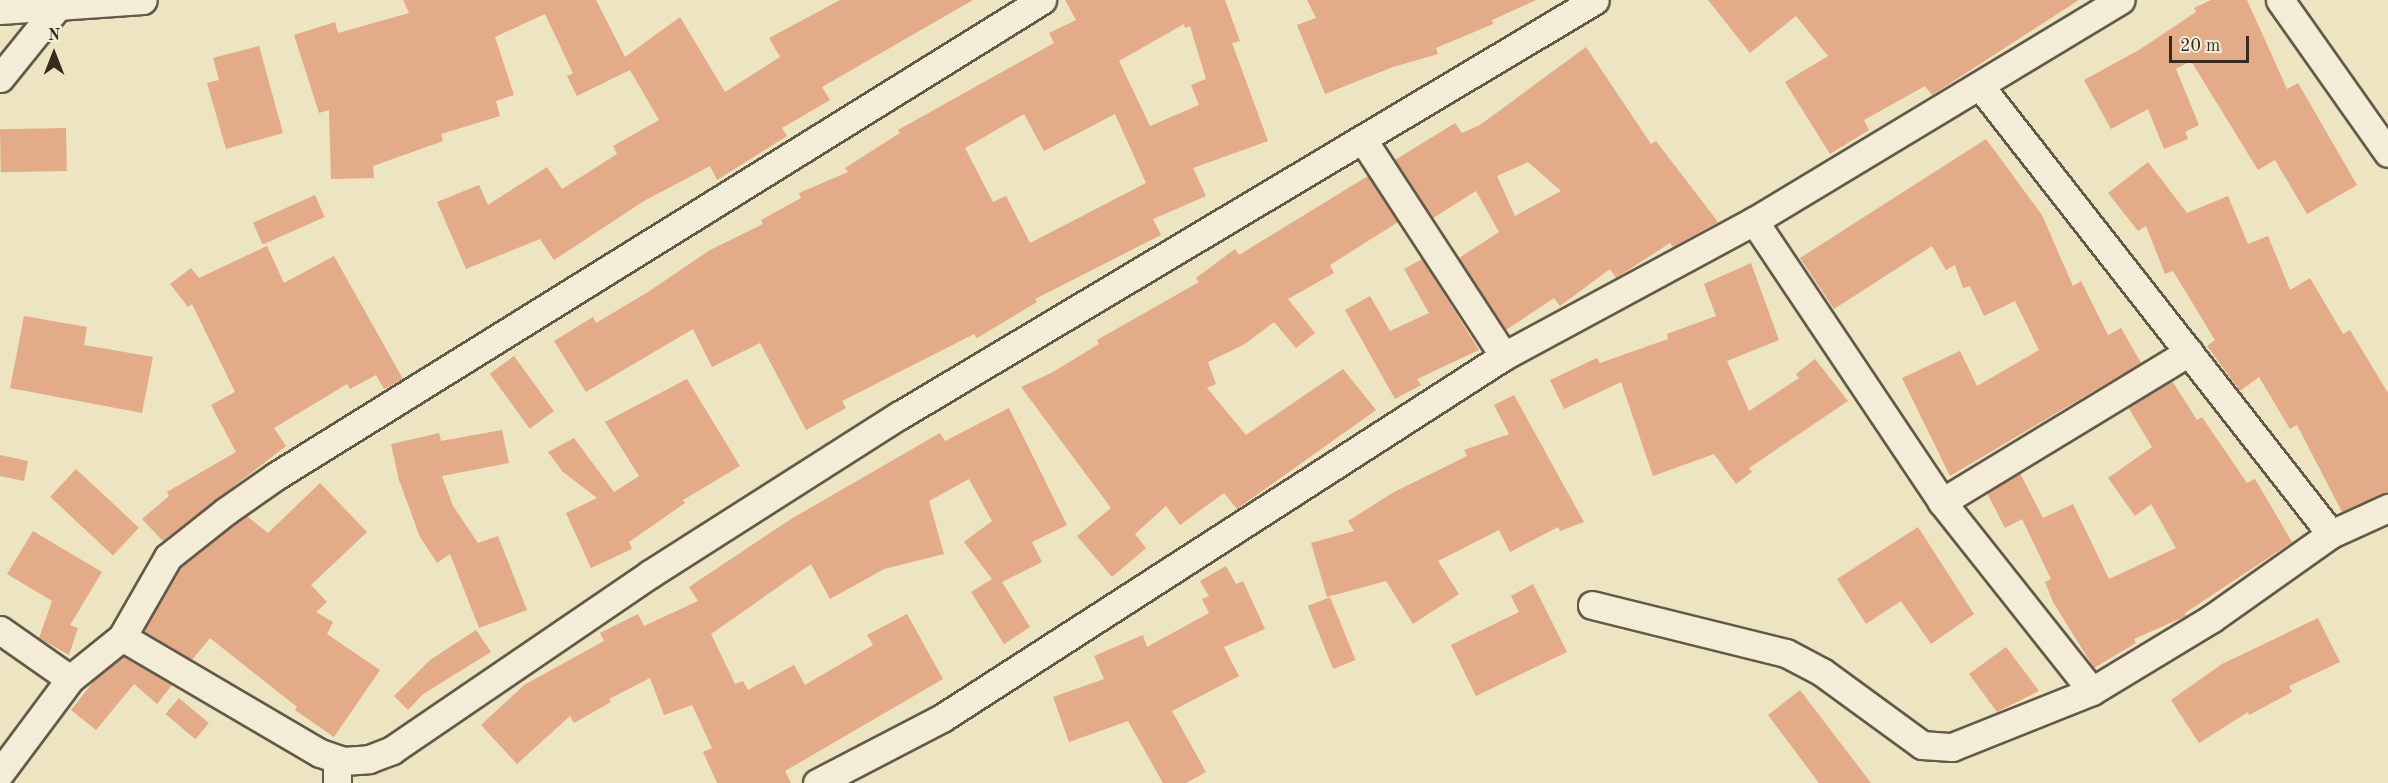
<!DOCTYPE html>
<html>
<head>
<meta charset="utf-8">
<style>
  body { margin:0 }
  #map { position:relative; width:2388px; height:783px; overflow:hidden; background:#ede4c1; font-family:"Old Standard TT",serif }
  div>[style] { position:absolute }
  [style*='--x'] { left:calc(var(--x)*1px); top:calc(var(--y)*1px); width:calc(var(--w)*1px); rotate:calc(var(--a)*1deg) }
  .building>* { inset:0; background:#e3ab88; transform-origin:0 0 }
  .roads { filter:drop-shadow(2px 0 #635a48) drop-shadow(-2px 0 #635a48) drop-shadow(0 2px #635a48) drop-shadow(0 -2px #635a48) }
  .minor>* { height:27px; margin:-13.5px; padding:0 13.5px; transform-origin:13.5px; border-radius:13.5px; background:#f3edd7 }
  span { translate:-50% -50%; white-space:nowrap; text-align:center; line-height:1.15; -webkit-text-stroke:4.5px #f3edd7; paint-order:stroke }
  .north { position:absolute; left:24px; top:24px; width:60px; height:60px; -webkit-text-stroke:4px #f3edd7; paint-order:stroke; rotate:0deg; font-size:16px; font-weight:700; line-height:24px; text-align:center; color:#352c1f }
  .north::after { content:''; display:block; margin:auto; width:21px; height:27px; background:#352c1f; clip-path:polygon(50% 0,100% 100%,50% 72%,0 100%) }
  .scale { position:absolute; left:2169px; top:36px; width:80px; height:27px; box-sizing:border-box; border:3px solid #352c1f; border-top:0; padding-left:8px; font-size:18px; line-height:21px; white-space:nowrap; color:#352c1f; -webkit-text-stroke:4px #f3edd7; paint-order:stroke }
</style>
</head>
<body>
<div id="map">
  <div class="building">
    <i style="clip-path:polygon(403px 0,596px 0,625px 57px,680px 17px,725px 92px,780px 57px,769px 38px,840px 0,973px 0,822px 87px,830px 100px,782px 128px,787px 136px,717px 180px,710px 166px,644px 201px,554px 260px,540px 239px,466px 269px,437px 202px,479px 185px,488px 205px,547px 167px,562px 189px,617px 154px,613px 146px,659px 120px,630px 70px,577px 96px,567px 76px,573px 73px,545px 14px,495px 37px,514px 95px,496px 101px,500px 116px,441px 134px,443px 141px,373px 166px,374px 178px,331px 179px,329px 110px,319px 113px,294px 35px,335px 22px,338px 33px,409px 13px)"></i>
    <i style="clip-path:polygon(evenodd,1065px 0,1225px 0,1240px 41px,1232px 43px,1268px 141px,1193px 168px,1206px 196px,1153px 219px,1161px 235px,1035px 299px,1037px 302px,977px 338px,974px 334px,842px 401px,846px 408px,806px 430px,760px 343px,712px 367px,693px 329px,586px 392px,554px 341px,593px 317px,596px 323px,648px 292px,710px 250px,763px 224px,761px 220px,801px 198px,799px 193px,848px 172px,845px 168px,900px 133px,898px 130px,1054px 43px,1049px 33px,1076px 20px,1065px 0,1184px 24px,1185px 28px,1190px 26px,1206px 79px,1191px 85px,1199px 105px,1150px 126px,1119px 61px,1184px 24px,1065px 0,1024px 114px,1044px 151px,1115px 114px,1146px 183px,1030px 243px,1006px 196px,993px 202px,965px 148px,1024px 114px)"></i>
    <i style="clip-path:polygon(1307px 0,1536px 0,1492px 20px,1493px 24px,1436px 48px,1438px 54px,1393px 67px,1325px 94px,1297px 25px,1316px 18px)"></i>
    <i style="clip-path:polygon(1708px 0,2079px 0,1932px 95px,1925px 86px,1864px 120px,1869px 130px,1830px 154px,1785px 82px,1828px 56px,1796px 16px,1750px 53px)"></i>
    <i style="clip-path:polygon(2211px 0,2247px 0,2287px 89px,2298px 83px,2357px 185px,2307px 214px,2275px 160px,2258px 170px,2191px 61px,2176px 69px,2199px 125px,2185px 132px,2188px 139px,2164px 149px,2148px 109px,2111px 129px,2084px 80px,2139px 50px,2196px 12px,2194px 8px)"></i>
    <i style="clip-path:polygon(259px 46px,283px 133px,226px 149px,207px 83px,219px 80px,213px 58px)"></i>
    <i style="clip-path:polygon(evenodd,1586px 47px,1651px 144px,1656px 141px,1718px 222px,1673px 247px,1670px 243px,1616px 278px,1610px 269px,1560px 306px,1554px 298px,1506px 330px,1459px 258px,1499px 232px,1476px 191px,1433px 218px,1395px 160px,1455px 123px,1462px 133px,1480px 125px,1586px 47px,1528px 162px,1561px 191px,1515px 216px,1497px 176px,1528px 162px)"></i>
    <i style="left:66px;top:128px;width:43px;height:66px;rotate:89deg"></i>
    <i style="clip-path:polygon(1986px 139px,2042px 215px,2073px 286px,2081px 281px,2108px 335px,2121px 328px,2141px 363px,1950px 476px,1902px 378px,1960px 351px,1977px 386px,2039px 350px,2015px 301px,1984px 316px,1970px 286px,1963px 288px,1955px 265px,1946px 270px,1932px 246px,1834px 309px,1800px 258px)"></i>
    <i style="clip-path:polygon(2148px 162px,2187px 213px,2228px 196px,2248px 244px,2268px 236px,2290px 290px,2310px 278px,2343px 334px,2350px 330px,2388px 393px,2388px 492px,2342px 512px,2297px 425px,2290px 429px,2259px 377px,2240px 391px,2207px 346px,2215px 340px,2173px 271px,2165px 274px,2146px 226px,2138px 231px,2108px 193px)"></i>
    <i style="clip-path:polygon(1368px 176px,1398px 222px,1330px 265px,1334px 273px,1288px 299px,1315px 333px,1296px 348px,1274px 322px,1245px 344px,1208px 362px,1216px 384px,1207px 388px,1246px 435px,1343px 369px,1376px 410px,1237px 509px,1224px 493px,1180px 525px,1166px 506px,1135px 534px,1146px 548px,1112px 577px,1077px 536px,1111px 508px,1021px 387px,1051px 373px,1099px 344px,1097px 340px,1199px 282px,1196px 278px,1235px 249px,1239px 255px)"></i>
    <i style="left:315px;top:195px;width:24px;height:68px;rotate:66deg"></i>
    <i style="clip-path:polygon(267px 246px,284px 283px,334px 256px,403px 379px,384px 389px,376px 375px,350px 389px,347px 384px,274px 428px,286px 446px,163px 541px,142px 519px,169px 496px,167px 492px,236px 452px,211px 405px,235px 392px,192px 304px,188px 307px,170px 284px,191px 268px,199px 278px)"></i>
    <i style="clip-path:polygon(1422px 259px,1479px 350px,1417px 379px,1421px 385px,1395px 399px,1345px 310px,1370px 296px,1390px 331px,1429px 313px,1404px 269px)"></i>
    <i style="clip-path:polygon(1751px 263px,1779px 340px,1727px 361px,1749px 411px,1799px 378px,1796px 374px,1815px 359px,1848px 401px,1749px 468px,1752px 472px,1736px 484px,1714px 454px,1653px 476px,1621px 382px,1564px 409px,1550px 380px,1597px 358px,1600px 363px,1668px 339px,1667px 334px,1716px 316px,1704px 284px)"></i>
    <i style="clip-path:polygon(24px 316px,87px 327px,84px 345px,153px 357px,142px 413px,10px 388px)"></i>
    <i style="left:514px;top:356px;width:68px;height:30px;rotate:54deg"></i>
    <i style="clip-path:polygon(687px 379px,740px 466px,683px 500px,685px 503px,629px 542px,632px 549px,591px 568px,566px 513px,597px 498px,563px 472px,548px 452px,574px 438px,614px 492px,639px 476px,605px 422px)"></i>
    <i style="clip-path:polygon(2172px 381px,2197px 420px,2202px 417px,2247px 483px,2255px 479px,2292px 542px,2185px 613px,2186px 616px,2134px 639px,2136px 643px,2094px 668px,2053px 602px,2045px 582px,2051px 579px,2022px 519px,2005px 528px,1987px 493px,2020px 473px,2043px 518px,2073px 504px,2109px 579px,2176px 548px,2151px 504px,2135px 516px,2108px 478px,2152px 447px,2128px 407px)"></i>
    <i style="clip-path:polygon(1514px 395px,1584px 522px,1560px 531px,1558px 527px,1510px 552px,1499px 530px,1438px 561px,1459px 594px,1413px 624px,1386px 581px,1327px 597px,1311px 543px,1354px 531px,1348px 521px,1394px 492px,1467px 456px,1464px 450px,1509px 434px,1494px 405px)"></i>
    <i style="clip-path:polygon(1009px 408px,1067px 525px,1032px 542px,1042px 562px,1002px 582px,1030px 627px,1004px 644px,971px 592px,992px 579px,964px 542px,992px 521px,969px 479px,929px 501px,944px 554px,884px 569px,830px 599px,811px 564px,711px 634px,735px 684px,743px 681px,748px 690px,794px 665px,805px 685px,873px 645px,867px 635px,907px 614px,943px 679px,785px 771px,791px 783px,717px 783px,703px 752px,712px 748px,692px 705px,664px 715px,650px 678px,609px 699px,611px 702px,574px 723px,570px 716px,517px 764px,481px 725px,524px 685px,604px 641px,600px 633px,638px 614px,644px 626px,698px 601px,689px 587px,791px 519px,940px 433px,945px 441px)"></i>
    <i style="clip-path:polygon(502px 430px,509px 463px,442px 476px,453px 506px,478px 543px,498px 536px,527px 610px,479px 628px,450px 554px,437px 563px,420px 537px,399px 480px,391px 444px,439px 433px,441px 441px)"></i>
    <i style="clip-path:polygon(0 455px,28px 461px,24px 481px,0 476px)"></i>
    <i style="left:76px;top:469px;width:86px;height:38px;rotate:43deg"></i>
    <i style="clip-path:polygon(320px 483px,367px 532px,311px 585px,327px 602px,316px 612px,333px 622px,327px 634px,380px 670px,334px 737px,295px 710px,297px 707px,210px 638px,192px 660px,143px 631px,181px 567px,247px 516px,268px 533px)"></i>
    <i style="clip-path:polygon(1918px 527px,1974px 614px,1931px 644px,1901px 601px,1866px 624px,1837px 579px)"></i>
    <i style="clip-path:polygon(33px 531px,102px 572px,70px 625px,78px 628px,69px 655px,39px 638px,52px 601px,7px 574px)"></i>
    <i style="clip-path:polygon(1226px 566px,1236px 584px,1243px 581px,1265px 629px,1224px 647px,1239px 676px,1172px 711px,1206px 772px,1186px 783px,1163px 783px,1128px 721px,1069px 742px,1053px 697px,1104px 679px,1094px 656px,1143px 635px,1147px 647px,1209px 613px,1202px 599px,1209px 596px,1200px 581px)"></i>
    <i style="clip-path:polygon(1533px 584px,1567px 652px,1476px 696px,1451px 645px,1519px 612px,1511px 596px)"></i>
    <i style="left:1330px;top:597px;width:68px;height:24px;rotate:68deg"></i>
    <i style="clip-path:polygon(2318px 618px,2340px 662px,2289px 686px,2292px 692px,2249px 715px,2248px 712px,2199px 743px,2171px 700px,2222px 664px)"></i>
    <i style="clip-path:polygon(476px 630px,491px 652px,423px 694px,408px 710px,394px 696px,430px 660px)"></i>
    <i style="clip-path:polygon(2006px 647px,2039px 691px,1997px 712px,1969px 674px)"></i>
    <i style="clip-path:polygon(123px 656px,172px 685px,157px 704px,134px 684px,96px 730px,71px 710px,97px 677px)"></i>
    <i style="clip-path:polygon(1800px 690px,1871px 783px,1819px 783px,1768px 715px)"></i>
    <i style="left:179px;top:698px;width:39px;height:21px;rotate:40deg"></i>
  </div>
  <div class="roads">
    <div class="minor">
      <i style="--x:2280;--y:0;--w:187;--a:54.8"></i>
      <i style="--x:0;--y:10;--w:143;--a:-4"></i>
      <i style="--x:0;--y:78;--w:94;--a:-51.1"></i>
      <i style="--x:1980;--y:86;--w:569;--a:51.92"></i>
      <i style="--x:1363;--y:140;--w:258;--a:56.9"></i>
      <i style="--x:1754;--y:221;--w:338;--a:56.2"></i>
      <i style="--x:1942;--y:502;--w:241;--a:51.6"></i>
      <i style="--x:1942;--y:502;--w:289;--a:-31.3"></i>
      <i style="--x:1592;--y:605;--w:200;--a:13.9"></i>
      <i style="--x:1786;--y:653;--w:41;--a:27.8"></i>
      <i style="--x:1822;--y:672;--w:124;--a:36.1"></i>
      <i style="--x:1922;--y:745;--w:30;--a:4"></i>
      <i style="--x:1952;--y:747;--w:151;--a:-21.8"></i>
      <i style="--x:2092;--y:691;--w:139;--a:-31.2"></i>
      <i style="--x:2211;--y:619;--w:147;--a:-35.3"></i>
      <i style="--x:2331;--y:534;--w:63;--a:-24.5"></i>
      <i style="--x:0;--y:630;--w:85;--a:35"></i>
      <i style="--x:122;--y:637;--w:229;--a:30.4"></i>
      <i style="--x:320;--y:753;--w:24;--a:19"></i>
      <i style="--x:343;--y:761;--w:26;--a:-4"></i>
      <i style="--x:369;--y:759;--w:25;--a:-21"></i>
      <i style="--x:392;--y:750;--w:312;--a:-34.3"></i>
      <i style="--x:650;--y:574;--w:296;--a:-32.5"></i>
      <i style="--x:900;--y:415;--w:809;--a:-30.84"></i>
      <i style="--x:0;--y:773;--w:117;--a:-53.3"></i>
      <i style="--x:70;--y:679;--w:67;--a:-38.9"></i>
      <i style="--x:122;--y:637;--w:92;--a:-60.1"></i>
      <i style="--x:168;--y:557;--w:74;--a:-38.4"></i>
      <i style="--x:226;--y:511;--w:61;--a:-35"></i>
      <i style="--x:276;--y:476;--w:902;--a:-31.86"></i>
      <i style="--x:337;--y:783;--w:16;--a:-90"></i>
      <i style="--x:337;--y:767;--w:8;--a:-45"></i>
      <i style="--x:817;--y:783;--w:141;--a:-27.5"></i>
      <i style="--x:942;--y:718;--w:668;--a:-32.79"></i>
      <i style="--x:1504;--y:356;--w:284;--a:-28.4"></i>
      <i style="--x:1754;--y:221;--w:428;--a:-31.1"></i>
    </div>
  </div>
  <div class="north">N</div>
  <div class="scale">20 m</div>
</div>
</body>
</html>
